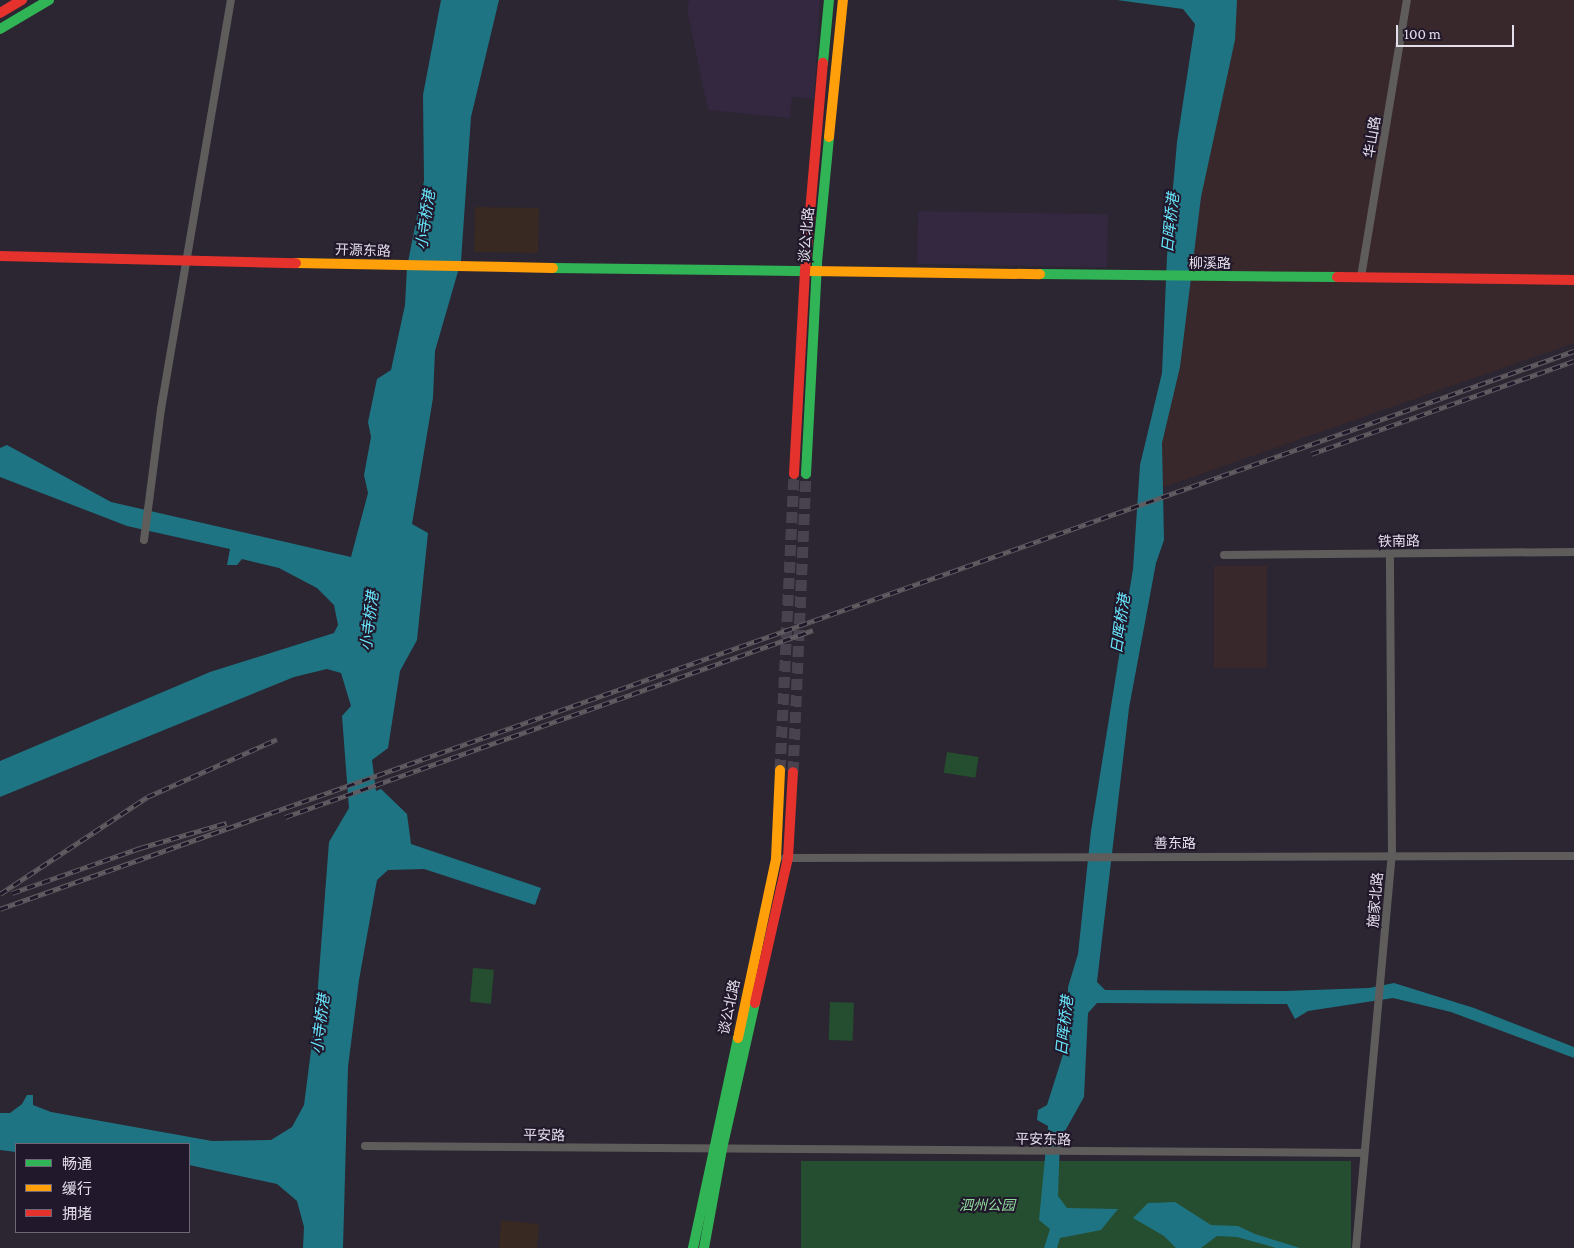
<!DOCTYPE html>
<html>
<head>
<meta charset="utf-8">
<style>
  body { margin:0 }
  #map { position:relative; width:1574px; height:1248px; overflow:hidden; background:#2b2631; font-family:"Crimson Pro","Noto Sans SC",serif }
  div>[style] { position:absolute }
  [style*='--x'] { left:calc(var(--x)*1px); top:calc(var(--y)*1px); width:calc(var(--w)*1px); rotate:calc(var(--a)*1deg) }
  .built>* { inset:0; background:#33283f; transform-origin:0 0 }
  .industrial>* { inset:0; background:#39282b; transform-origin:0 0 }
  .education>* { inset:0; background:#382922; transform-origin:0 0 }
  .green>* { inset:0; background:#254d2f; transform-origin:0 0 }
  .water>* { inset:0; background:#1e7483 }
  .primary-tunnel>* { height:11px; margin-top:-5.5px; transform-origin:0; background:repeating-linear-gradient(90deg,#47424d 0 11px,transparent 0 16.5px) }
  .street>* { height:8px; margin:-4px; padding:0 4px; transform-origin:4px; border-radius:4px; background:#5f5c5c }
  .fast>* { height:10px; margin:-5px; padding:0 5px; transform-origin:5px; border-radius:5px; background:#30b455 }
  .slow>* { height:10px; margin:-5px; padding:0 5px; transform-origin:5px; border-radius:5px; background:#ff9f0a }
  .jam>* { height:10px; margin:-5px; padding:0 5px; transform-origin:5px; border-radius:5px; background:#e5322d }
  .rail>* { height:4.5px; margin-top:-2.25px; transform-origin:0; background:repeating-linear-gradient(90deg,#21182b 0 8px,#605c61 0 16px); box-sizing:border-box; border-block:1px solid #605c61 }
  span { translate:-50% -50%; white-space:nowrap; text-align:center; line-height:1.15; -webkit-text-stroke:4px #21182b; paint-order:stroke }
  .street-label { font-size:14px; color:#e4deeb }
  .park-label { font-size:14px; color:#8fdb9c; font-style:italic }
  .water-label { font-size:15px; color:#69e9fe; font-style:italic }
  .legend { position:absolute; left:15px; top:1143px; width:175px; height:90px; box-sizing:border-box; background:#21182b; border:1px solid #6f6778; margin:0; padding:6px 9px; list-style:none; font-size:15px; color:#e4deeb }
  .legend li { display:flex; align-items:center; gap:10px; height:25px }
  .legend b { width:25px; border:1px solid #6f6778 }
  .scale { position:absolute; left:1396px; top:25px; width:118px; height:22px; box-sizing:border-box; border:2px solid #e4deeb; border-top:0; padding-left:6px; font-size:15px; line-height:18px; white-space:nowrap; color:#e4deeb; -webkit-text-stroke:4px #21182b; paint-order:stroke }
</style>
</head>
<body>
<div id="map">
  <div class="built">
    <i style="clip-path:polygon(689px 0,820px 0,814px 99px,792px 97px,790px 118px,708px 110px,687px 11px)"></i>
    <i style="left:918px;top:211px;width:190px;height:53px;rotate:1deg"></i>
  </div>
  <div class="industrial">
    <i style="clip-path:polygon(1231px 0,1574px 0,1574px 343px,1161px 488px,1161px 450px,1195px 202px)"></i>
    <i style="left:1214px;top:566px;width:53px;height:102px"></i>
  </div>
  <div class="education">
    <i style="left:475px;top:207px;width:64px;height:45px;rotate:1deg"></i>
    <i style="clip-path:polygon(501px 1220px,539px 1224px,537px 1248px,499px 1248px)"></i>
  </div>
  <div class="green">
    <i style="left:947px;top:752px;width:32px;height:21px;rotate:9deg"></i>
    <i style="left:473px;top:968px;width:21px;height:34px;rotate:5deg"></i>
    <i style="left:830px;top:1002px;width:24px;height:38px;rotate:2deg"></i>
    <i style="left:801px;top:1161px;width:550px;height:89px"></i>
  </div>
  <div class="water">
    <i style="clip-path:polygon(441px 0,499px 0,471px 117px,461px 261px,435px 351px,433px 398px,412px 524px,428px 533px,417px 640px,400px 671px,388px 748px,372px 760px,376px 791px,381px 789px,407px 814px,411px 844px,541px 888px,535px 905px,424px 869px,388px 870px,377px 880px,359px 980px,348px 1067px,343px 1248px,303px 1248px,304px 1227px,297px 1201px,277px 1184px,189px 1165px,189px 1144px,16px 1144px,16px 1152px,0 1150px,0 1113px,10px 1113px,22px 1104px,27px 1095px,33px 1095px,33px 1105px,51px 1112px,212px 1141px,271px 1140px,292px 1127px,304px 1105px,316px 1012px,329px 842px,349px 808px,342px 716px,351px 706px,341px 673px,327px 669px,294px 677px,0 797px,0 761px,210px 672px,334px 633px,338px 625px,334px 605px,317px 588px,279px 568px,242px 559px,237px 565px,227px 565px,230px 549px,127px 526px,0 477px,0 448px,7px 445px,111px 502px,351px 557px,368px 493px,364px 475px,371px 437px,368px 422px,377px 379px,391px 370px,405px 305px,407px 267px,424px 181px,423px 95px)"></i>
    <i style="clip-path:polygon(1117px 0,1237px 0,1235px 40px,1201px 197px,1180px 367px,1162px 443px,1164px 540px,1156px 563px,1129px 708px,1097px 982px,1105px 990px,1285px 991px,1369px 988px,1394px 983px,1474px 1008px,1574px 1047px,1574px 1058px,1451px 1012px,1393px 998px,1308px 1011px,1295px 1019px,1287px 1004px,1097px 1003px,1088px 1013px,1084px 1097px,1060px 1140px,1058px 1196px,1067px 1208px,1118px 1209px,1101px 1230px,1060px 1238px,1057px 1248px,1044px 1248px,1050px 1229px,1039px 1220px,1048px 1126px,1037px 1120px,1038px 1110px,1047px 1105px,1067px 1042px,1068px 987px,1078px 954px,1091px 831px,1133px 569px,1140px 465px,1162px 373px,1167px 256px,1177px 142px,1195px 24px,1183px 9px)"></i>
    <i style="clip-path:polygon(1175px 1202px,1211px 1225px,1238px 1226px,1255px 1234px,1300px 1248px,1276px 1248px,1237px 1237px,1217px 1236px,1201px 1248px,1176px 1248px,1164px 1236px,1133px 1218px,1148px 1203px)"></i>
  </div>
  <div class="primary-tunnel">
    <i style="--x:780;--y:770;--w:296;--a:-87.3"></i>
    <i style="--x:793;--y:772;--w:298;--a:-87.5"></i>
  </div>
  <div class="street">
    <i style="--x:1361;--y:277;--w:281;--a:-80.6"></i>
    <i style="--x:144;--y:540;--w:132;--a:-82.6"></i>
    <i style="--x:161;--y:409;--w:415;--a:-80.3"></i>
    <i style="--x:1224;--y:555;--w:350;--a:-0.5"></i>
    <i style="--x:785;--y:858;--w:789;--a:-0.15"></i>
    <i style="--x:365;--y:1146;--w:999;--a:0.4"></i>
    <i style="--x:1356;--y:1248;--w:395;--a:-84.8"></i>
    <i style="--x:1392;--y:855;--w:301;--a:-90.4"></i>
  </div>
  <div class="fast">
    <i style="--x:0;--y:29;--w:57;--a:-30.6"></i>
    <i style="--x:823;--y:63;--w:63;--a:-84.6"></i>
    <i style="--x:553;--y:268;--w:258;--a:0.7"></i>
    <i style="--x:1040;--y:274;--w:297;--a:0.6"></i>
    <i style="--x:806;--y:474;--w:212;--a:-87"></i>
    <i style="--x:817;--y:262;--w:126;--a:-84.5"></i>
    <i style="--x:693;--y:1248;--w:215;--a:-77.9"></i>
    <i style="--x:704;--y:1248;--w:101;--a:-79.7"></i>
    <i style="--x:722;--y:1149;--w:150;--a:-77.3"></i>
  </div>
  <div class="slow">
    <i style="--x:829;--y:137;--w:138;--a:-84.2"></i>
    <i style="--x:296;--y:263;--w:257;--a:1.1"></i>
    <i style="--x:811;--y:271;--w:229;--a:0.8"></i>
    <i style="--x:738;--y:1038;--w:183;--a:-78"></i>
    <i style="--x:776;--y:859;--w:89;--a:-87.4"></i>
  </div>
  <div class="jam">
    <i style="--x:0;--y:13;--w:26;--a:-31"></i>
    <i style="--x:0;--y:256;--w:296;--a:1.4"></i>
    <i style="--x:1337;--y:277;--w:237;--a:0.7"></i>
    <i style="--x:794;--y:474;--w:203;--a:-86.9"></i>
    <i style="--x:805;--y:271;--w:209;--a:-85.1"></i>
    <i style="--x:755;--y:1003;--w:149;--a:-77.2"></i>
    <i style="--x:788;--y:858;--w:86;--a:-86.7"></i>
  </div>
  <div class="rail">
    <i style="--x:1311;--y:454;--w:279;--a:-19.5"></i>
    <i style="--x:285;--y:817;--w:560;--a:-19.5"></i>
    <i style="--x:12;--y:893;--w:136;--a:-19.4"></i>
    <i style="--x:140;--y:848;--w:90;--a:-16.2"></i>
    <i style="--x:0;--y:894;--w:176;--a:-33.4"></i>
    <i style="--x:147;--y:797;--w:142;--a:-24"></i>
    <i style="--x:0;--y:909;--w:1670;--a:-19.52"></i>
  </div>
  <div class="street-label">
    <span style="left:1372px;top:137px;rotate:-81deg">华山路</span>
    <span style="left:806px;top:235px;rotate:-85deg">谈公北路</span>
    <span style="left:363px;top:250px;rotate:2deg">开源东路</span>
    <span style="left:1210px;top:263px">柳溪路</span>
    <span style="left:1399px;top:541px;rotate:-1deg">铁南路</span>
    <span style="left:1175px;top:843px">善东路</span>
    <span style="left:1375px;top:900px;rotate:-85deg">施家北路</span>
    <span style="left:729px;top:1007px;rotate:-78deg">谈公北路</span>
    <span style="left:544px;top:1135px;rotate:1deg">平安路</span>
    <span style="left:1043px;top:1139px;rotate:1deg">平安东路</span>
  </div>
  <div class="park-label">
    <span style="left:987px;top:1205px">泗州公园</span>
  </div>
  <div class="water-label">
    <span style="left:426px;top:220px;rotate:-82deg">小寺桥港</span>
    <span style="left:1171px;top:223px;rotate:-84deg">日晖桥港</span>
    <span style="left:370px;top:621px;rotate:-83deg">小寺桥港</span>
    <span style="left:1121px;top:624px;rotate:-82deg">日晖桥港</span>
    <span style="left:321px;top:1024px;rotate:-83deg">小寺桥港</span>
    <span style="left:1065px;top:1026px;rotate:-84deg">日晖桥港</span>
  </div>
  <ul class="legend">
  <li><b style="height:6px;background:#30b455"></b>畅通</li>
  <li><b style="height:6px;background:#ff9f0a"></b>缓行</li>
  <li><b style="height:6px;background:#e5322d"></b>拥堵</li>
  </ul>
  <div class="scale">100 m</div>
</div>
</body>
</html>
